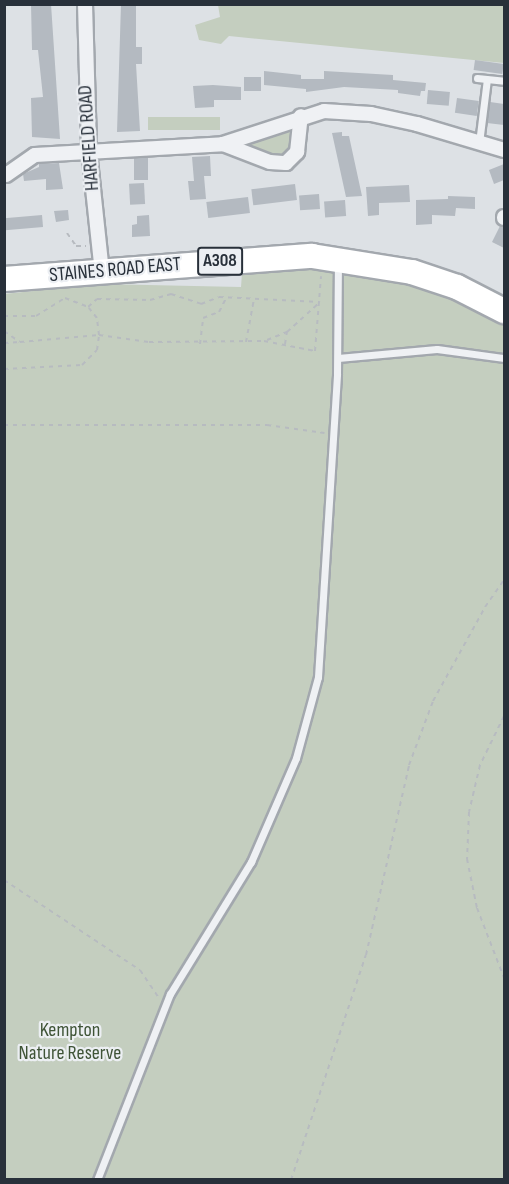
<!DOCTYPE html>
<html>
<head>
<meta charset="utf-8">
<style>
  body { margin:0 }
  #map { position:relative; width:509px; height:1184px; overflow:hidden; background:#dde1e5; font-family:"Sofia Sans Condensed",sans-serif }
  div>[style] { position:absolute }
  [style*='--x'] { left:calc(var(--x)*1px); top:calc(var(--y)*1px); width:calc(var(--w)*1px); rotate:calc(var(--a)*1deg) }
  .green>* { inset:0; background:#c4cebf; transform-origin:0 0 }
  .building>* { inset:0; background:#b4bac1; transform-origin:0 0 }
  .path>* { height:2px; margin-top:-1px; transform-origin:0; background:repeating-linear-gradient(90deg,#b7bbc0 0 4.5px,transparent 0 9px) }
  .roads { filter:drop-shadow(2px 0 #a3a8ae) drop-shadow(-2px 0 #a3a8ae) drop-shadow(0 2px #a3a8ae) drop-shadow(0 -2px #a3a8ae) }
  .service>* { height:7px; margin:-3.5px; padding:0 3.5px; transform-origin:3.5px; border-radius:3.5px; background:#eff1f4 }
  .minor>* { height:14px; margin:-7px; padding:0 7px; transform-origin:7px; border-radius:7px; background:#eff1f4 }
  .trunk>* { height:24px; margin:-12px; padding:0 12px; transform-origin:12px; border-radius:12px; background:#fff }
  span { translate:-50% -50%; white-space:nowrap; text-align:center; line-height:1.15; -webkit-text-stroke:4.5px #eceff3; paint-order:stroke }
  .shield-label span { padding:2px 4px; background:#eceff3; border:2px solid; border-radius:4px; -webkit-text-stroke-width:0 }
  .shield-label { font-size:18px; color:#28303a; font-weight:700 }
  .street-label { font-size:20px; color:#28303a }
  .park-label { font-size:20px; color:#3f5437 }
  .frame { position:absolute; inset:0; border:6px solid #28303a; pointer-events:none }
</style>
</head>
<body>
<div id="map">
  <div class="green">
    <i style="clip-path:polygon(218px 5px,504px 5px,504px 63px,229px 36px,221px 44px,199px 40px,195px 25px,220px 17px)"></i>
    <i style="clip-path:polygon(301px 116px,286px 163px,223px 144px)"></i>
    <i style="left:220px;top:117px;width:13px;height:72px;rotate:90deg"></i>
    <i style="clip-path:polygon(339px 258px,504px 311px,504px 1179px,5px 1179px,4px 294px,100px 284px,241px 287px,243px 259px)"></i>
  </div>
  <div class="building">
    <i style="clip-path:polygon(31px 4px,51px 4px,60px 139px,32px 137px,31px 98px,43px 97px,38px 50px,32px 50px)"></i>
    <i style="clip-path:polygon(121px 4px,136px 4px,136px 47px,142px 47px,142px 64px,136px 64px,140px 131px,117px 132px)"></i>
    <i style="left:475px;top:60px;width:29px;height:10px;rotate:8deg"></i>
    <i style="clip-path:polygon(264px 71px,301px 75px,301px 79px,324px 79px,324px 71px,393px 75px,393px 80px,426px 83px,425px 91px,421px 91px,420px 96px,398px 93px,398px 90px,344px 87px,306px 92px,306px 89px,264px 85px)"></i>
    <i style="left:244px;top:77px;width:17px;height:14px"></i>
    <i style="clip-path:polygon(213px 85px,241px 87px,241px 100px,214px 100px,214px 107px,195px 108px,193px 86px)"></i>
    <i style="left:428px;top:90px;width:22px;height:14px;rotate:5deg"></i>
    <i style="left:457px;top:98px;width:22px;height:15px;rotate:8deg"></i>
    <i style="clip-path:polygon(490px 102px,504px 104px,504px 125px,487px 123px)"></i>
    <i style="clip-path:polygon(342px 132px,342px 136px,349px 136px,362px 196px,346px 197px,332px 133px)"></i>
    <i style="clip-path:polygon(210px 156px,211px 176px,204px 176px,206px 199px,190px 200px,188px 181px,194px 181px,192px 157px)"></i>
    <i style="left:134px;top:158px;width:14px;height:22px"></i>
    <i style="clip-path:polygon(59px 163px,63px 189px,46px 190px,46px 179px,24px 181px,23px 174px,39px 167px,39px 164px)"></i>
    <i style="clip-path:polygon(504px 164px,504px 180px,494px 184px,489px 170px)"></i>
    <i style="left:144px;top:183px;width:21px;height:15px;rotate:87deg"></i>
    <i style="left:295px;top:184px;width:16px;height:44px;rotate:83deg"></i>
    <i style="clip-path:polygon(409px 185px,410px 202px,379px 203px,379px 215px,368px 216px,366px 187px)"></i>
    <i style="left:319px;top:194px;width:15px;height:20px;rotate:86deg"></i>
    <i style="clip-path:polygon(448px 196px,475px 197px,475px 209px,456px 208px,455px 216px,432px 215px,432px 224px,416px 225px,416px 200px,448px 199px)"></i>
    <i style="left:248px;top:197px;width:16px;height:42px;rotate:83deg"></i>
    <i style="left:345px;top:200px;width:16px;height:21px;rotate:86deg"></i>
    <i style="clip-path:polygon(68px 210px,69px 220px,56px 222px,54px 211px)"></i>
    <i style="left:42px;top:215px;width:12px;height:38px;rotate:85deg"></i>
    <i style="clip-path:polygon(149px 215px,150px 236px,132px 237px,132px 225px,137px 224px,137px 216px)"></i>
    <i style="clip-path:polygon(500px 226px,504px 227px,504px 248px,492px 242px)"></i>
  </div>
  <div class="path">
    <i style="--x:67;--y:233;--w:16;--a:55"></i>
    <i style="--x:76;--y:246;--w:10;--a:0"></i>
    <i style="--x:4;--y:316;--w:32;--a:0"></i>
    <i style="--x:36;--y:316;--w:34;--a:-32"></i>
    <i style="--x:65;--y:298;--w:25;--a:21"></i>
    <i style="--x:88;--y:307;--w:12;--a:-42"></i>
    <i style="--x:97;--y:299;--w:53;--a:1.1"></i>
    <i style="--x:150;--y:300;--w:22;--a:-16"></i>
    <i style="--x:171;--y:294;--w:32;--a:18"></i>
    <i style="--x:201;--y:304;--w:19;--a:-21"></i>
    <i style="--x:219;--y:297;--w:101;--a:2.8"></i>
    <i style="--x:4;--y:331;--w:19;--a:35"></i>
    <i style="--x:20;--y:342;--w:79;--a:-5.1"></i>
    <i style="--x:99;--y:335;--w:50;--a:8"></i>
    <i style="--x:149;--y:342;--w:115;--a:-0.5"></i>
    <i style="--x:264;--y:341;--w:52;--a:11.1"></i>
    <i style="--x:315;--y:351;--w:75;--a:-85.4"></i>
    <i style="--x:267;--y:340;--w:22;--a:-22"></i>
    <i style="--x:287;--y:332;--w:45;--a:-42.3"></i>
    <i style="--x:246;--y:342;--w:44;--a:-79.5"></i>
    <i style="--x:4;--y:343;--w:16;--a:-4"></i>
    <i style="--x:200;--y:344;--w:26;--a:-83"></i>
    <i style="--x:203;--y:318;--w:17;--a:-21"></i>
    <i style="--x:219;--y:312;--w:16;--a:-63"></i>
    <i style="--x:285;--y:344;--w:12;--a:-81"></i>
    <i style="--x:4;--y:369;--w:78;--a:-2.9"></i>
    <i style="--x:82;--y:365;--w:21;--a:-45"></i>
    <i style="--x:97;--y:350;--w:15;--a:-82"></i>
    <i style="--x:99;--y:335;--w:17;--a:-97"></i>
    <i style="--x:97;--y:318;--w:13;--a:-129"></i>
    <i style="--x:4;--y:425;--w:263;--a:0"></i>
    <i style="--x:267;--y:425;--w:58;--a:8"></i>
    <i style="--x:504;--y:716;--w:55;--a:116.1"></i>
    <i style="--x:480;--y:765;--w:48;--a:103.2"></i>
    <i style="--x:469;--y:812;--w:47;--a:92.4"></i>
    <i style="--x:467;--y:859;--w:50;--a:78.5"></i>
    <i style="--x:477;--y:908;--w:75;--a:68.9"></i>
    <i style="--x:4;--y:880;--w:163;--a:33.5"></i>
    <i style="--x:140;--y:970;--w:32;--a:56"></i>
    <i style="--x:291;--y:1180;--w:237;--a:-71.6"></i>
    <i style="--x:366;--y:955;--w:195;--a:-77.2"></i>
    <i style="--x:409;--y:765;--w:68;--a:-69.4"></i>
    <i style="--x:433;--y:701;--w:107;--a:-61"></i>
    <i style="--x:485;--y:607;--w:33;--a:-55"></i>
  </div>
  <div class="roads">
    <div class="service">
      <i style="--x:477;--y:78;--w:27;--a:6"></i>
      <i style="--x:479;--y:143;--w:64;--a:-82.9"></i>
      <i style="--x:338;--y:358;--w:99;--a:-5.2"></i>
      <i style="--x:437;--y:349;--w:68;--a:7.7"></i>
      <i style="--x:97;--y:1180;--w:200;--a:-68.6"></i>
      <i style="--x:170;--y:994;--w:155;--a:-58.5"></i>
      <i style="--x:251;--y:862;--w:113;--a:-66.6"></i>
      <i style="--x:296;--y:758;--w:84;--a:-74.8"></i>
      <i style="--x:318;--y:677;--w:304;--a:-86.4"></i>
      <i style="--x:337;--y:374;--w:110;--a:-89.5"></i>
    </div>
    <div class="minor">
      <i style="--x:85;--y:4;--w:147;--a:88.4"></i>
      <i style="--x:89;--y:151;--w:122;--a:83.9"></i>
      <i style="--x:223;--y:144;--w:50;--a:21"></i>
      <i style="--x:270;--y:162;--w:16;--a:4"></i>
      <i style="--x:286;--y:163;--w:16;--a:-45"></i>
      <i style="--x:297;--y:152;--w:36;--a:-84"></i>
      <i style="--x:6;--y:175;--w:35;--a:-35"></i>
      <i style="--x:35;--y:155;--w:188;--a:-3.3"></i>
      <i style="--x:223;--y:144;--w:106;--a:-18.1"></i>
      <i style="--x:324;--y:111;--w:47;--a:3.7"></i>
      <i style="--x:371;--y:114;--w:47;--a:12.3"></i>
      <i style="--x:417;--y:124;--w:91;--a:16.6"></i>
      <i style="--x:504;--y:217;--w:1;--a:90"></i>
    </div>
    <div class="trunk">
      <i style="--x:4;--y:279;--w:309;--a:-4.3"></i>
      <i style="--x:312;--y:256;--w:101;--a:9.1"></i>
      <i style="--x:412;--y:272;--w:47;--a:18.4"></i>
      <i style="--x:457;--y:287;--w:53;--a:27.1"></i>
    </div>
  </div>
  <div class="shield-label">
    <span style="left:220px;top:261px">A308</span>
  </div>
  <div class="street-label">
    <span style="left:89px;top:138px;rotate:-94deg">HARFIELD ROAD</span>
    <span style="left:115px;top:270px;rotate:-5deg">STAINES ROAD EAST</span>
  </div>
  <div class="park-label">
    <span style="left:70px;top:1042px">Kempton<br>Nature Reserve</span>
  </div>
  <div class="frame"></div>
</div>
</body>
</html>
